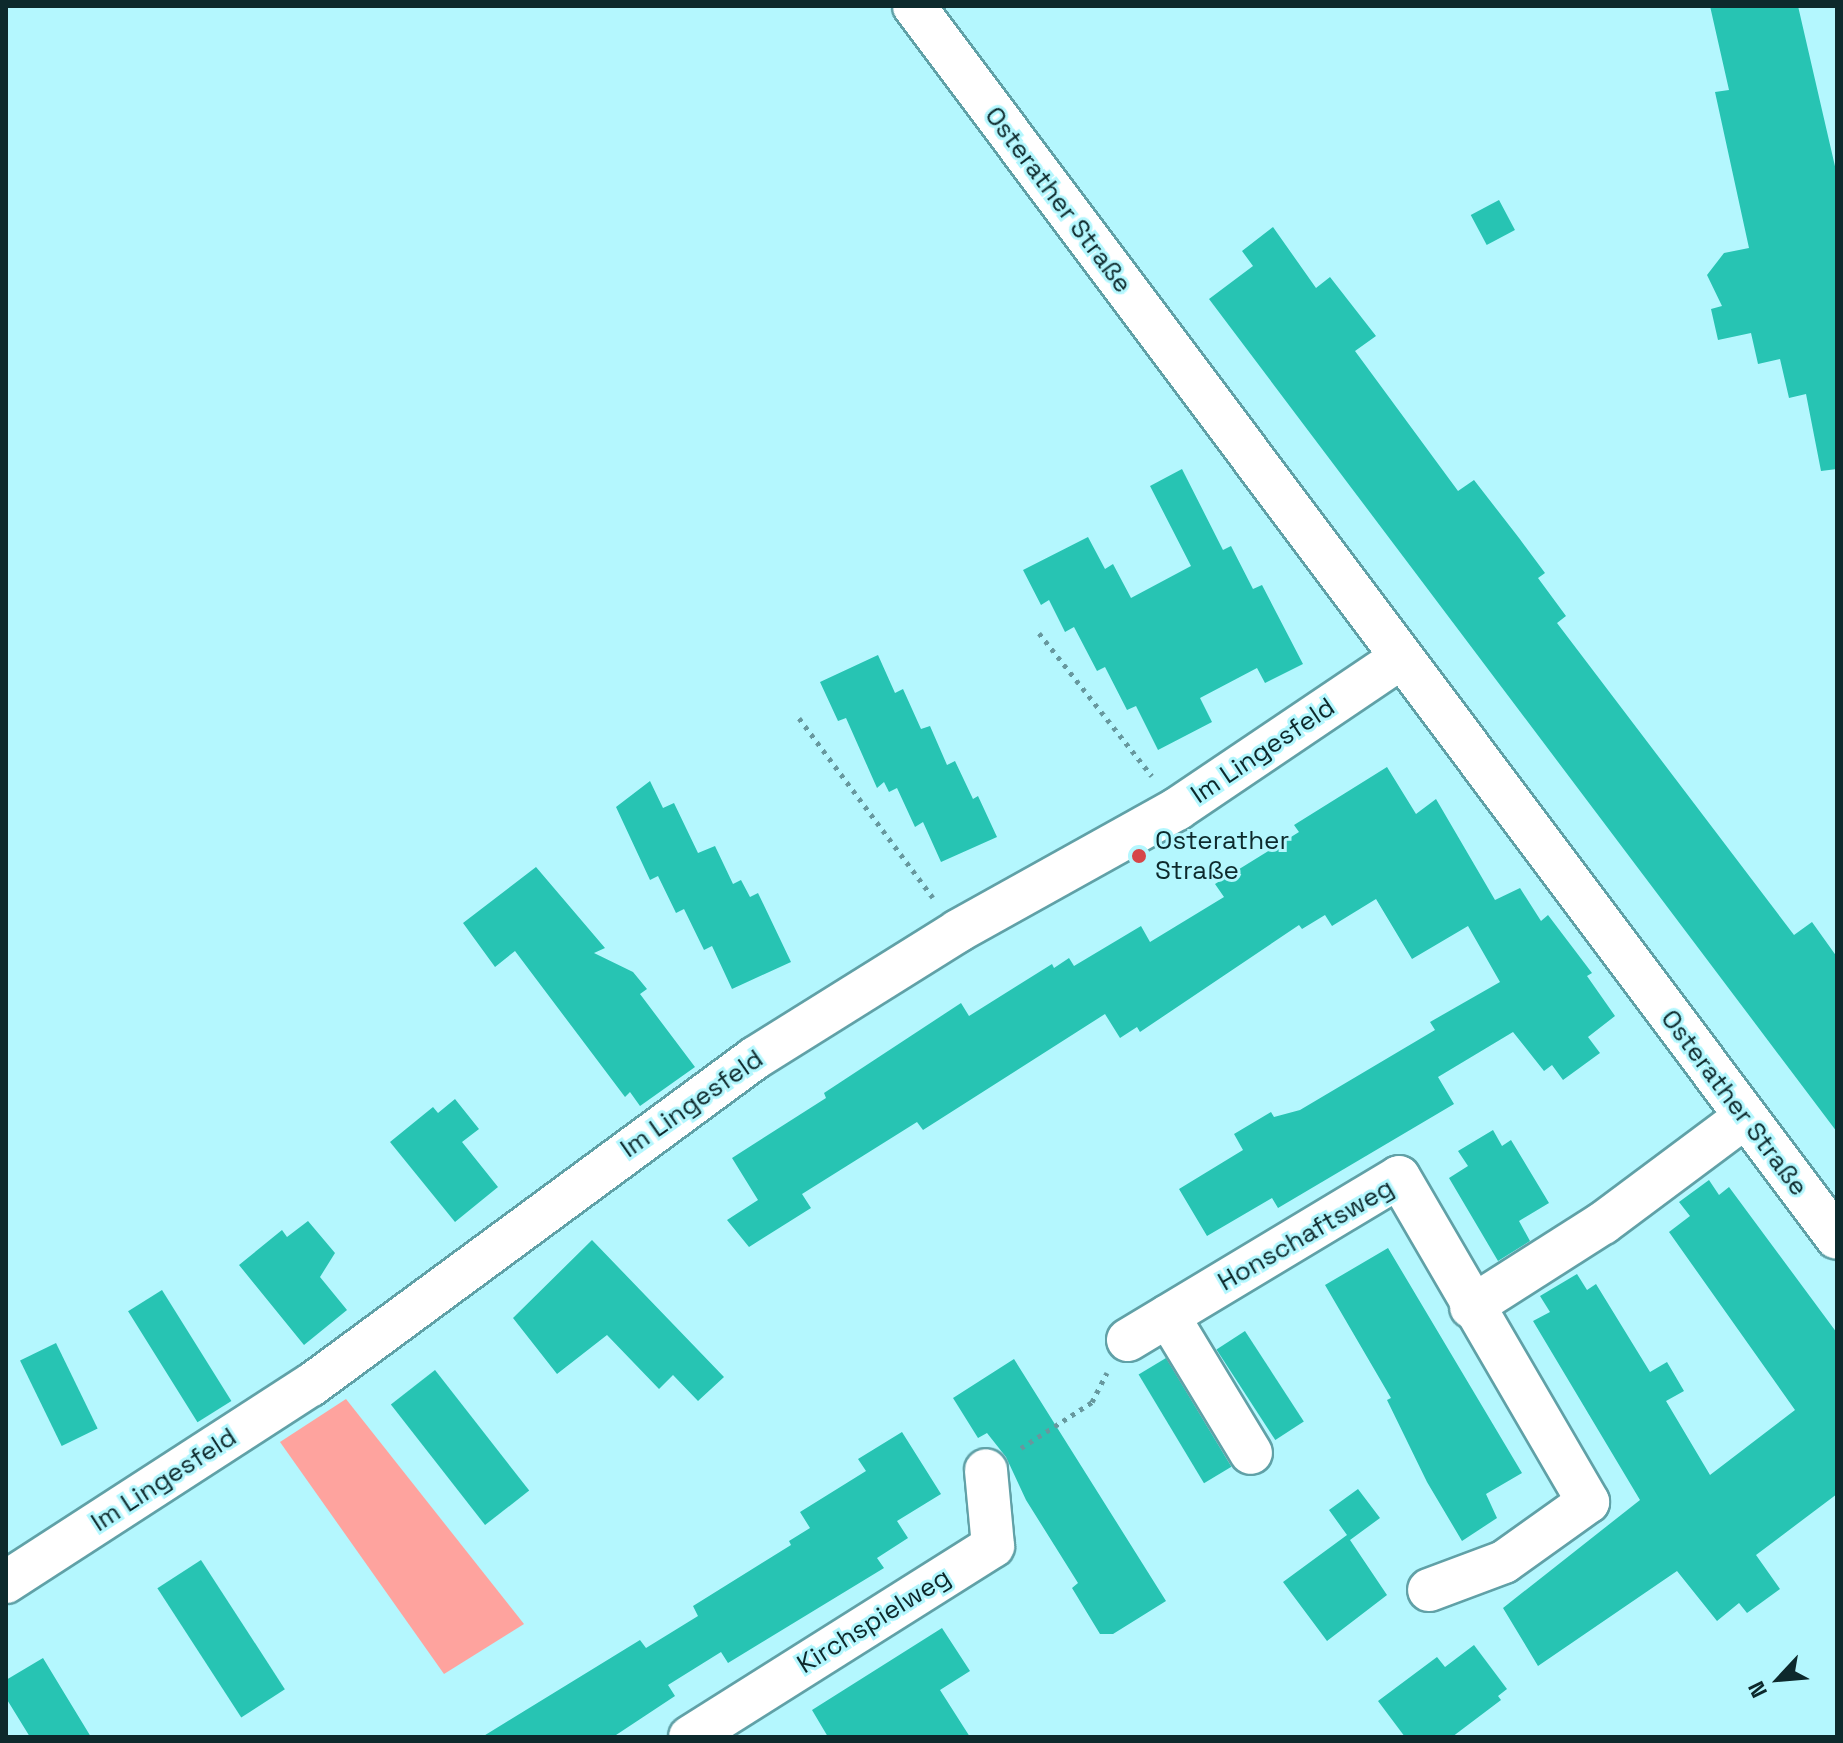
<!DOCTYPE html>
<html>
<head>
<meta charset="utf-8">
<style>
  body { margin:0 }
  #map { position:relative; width:1843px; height:1743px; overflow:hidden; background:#b4f7fe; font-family:"Space Grotesk",sans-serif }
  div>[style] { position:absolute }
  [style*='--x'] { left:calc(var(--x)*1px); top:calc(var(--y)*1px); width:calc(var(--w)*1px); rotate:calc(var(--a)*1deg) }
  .green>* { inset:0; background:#fea39e }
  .building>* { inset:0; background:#27c4b3; transform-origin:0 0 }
  .path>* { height:5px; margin-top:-2.5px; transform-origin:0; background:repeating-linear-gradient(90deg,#67989e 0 4px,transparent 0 10px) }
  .roads { filter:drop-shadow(2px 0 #60a1a7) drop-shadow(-2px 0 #60a1a7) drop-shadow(0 2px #60a1a7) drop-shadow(0 -2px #60a1a7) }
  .minor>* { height:42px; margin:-21px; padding:0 21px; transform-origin:21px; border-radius:21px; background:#fff }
  .dots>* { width:22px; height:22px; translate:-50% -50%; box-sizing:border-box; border:4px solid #b4f7fe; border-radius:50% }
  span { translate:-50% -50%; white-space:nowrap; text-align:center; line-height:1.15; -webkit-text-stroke:6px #b4f7fe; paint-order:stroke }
  .street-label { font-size:26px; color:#0d292c }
  .poi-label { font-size:26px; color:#0d292c }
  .left { translate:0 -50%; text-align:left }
  .frame { position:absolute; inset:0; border:8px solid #0d292c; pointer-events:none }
  .north { position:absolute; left:1739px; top:1639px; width:80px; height:80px; -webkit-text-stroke:6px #b4f7fe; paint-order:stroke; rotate:244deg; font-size:22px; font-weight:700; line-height:32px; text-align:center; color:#0d292c }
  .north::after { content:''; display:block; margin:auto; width:28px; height:36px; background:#0d292c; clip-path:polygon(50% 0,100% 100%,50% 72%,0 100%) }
</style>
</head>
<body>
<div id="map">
  <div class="green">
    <i style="clip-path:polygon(346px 1399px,524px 1624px,444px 1674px,280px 1442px)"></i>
  </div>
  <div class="building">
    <i style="clip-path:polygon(1710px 6px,1798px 6px,1837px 175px,1837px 469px,1821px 471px,1806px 394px,1789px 398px,1780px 359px,1758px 364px,1751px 333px,1718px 340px,1711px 309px,1722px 306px,1707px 275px,1724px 253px,1749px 248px,1715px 92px,1729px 90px)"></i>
    <i style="left:1499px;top:200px;width:34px;height:32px;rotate:62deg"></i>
    <i style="clip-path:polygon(1273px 227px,1316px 288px,1330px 277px,1376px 336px,1355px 351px,1458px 491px,1474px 480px,1519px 538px,1545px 573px,1538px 578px,1566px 616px,1557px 623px,1794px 935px,1812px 922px,1837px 957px,1837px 1132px,1209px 299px,1253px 266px,1242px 251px)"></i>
    <i style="clip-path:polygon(1182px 469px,1223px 550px,1231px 546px,1253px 589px,1262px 585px,1303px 664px,1265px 683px,1257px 668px,1200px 698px,1212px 722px,1158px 750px,1136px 706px,1127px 710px,1105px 667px,1097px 671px,1074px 627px,1065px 632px,1049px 600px,1041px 605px,1023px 570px,1088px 537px,1105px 569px,1113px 564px,1131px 598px,1191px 566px,1150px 486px)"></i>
    <i style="clip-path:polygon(878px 655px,895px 693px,903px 689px,921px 729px,930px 726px,947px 765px,955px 761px,973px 799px,978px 796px,997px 837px,941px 862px,923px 822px,915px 827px,897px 788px,889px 792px,884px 782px,877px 788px,846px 718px,838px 721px,820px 682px)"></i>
    <i style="clip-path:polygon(1387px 767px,1416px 814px,1436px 799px,1495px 900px,1520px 888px,1541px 921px,1548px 915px,1592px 973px,1587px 976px,1615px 1016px,1588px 1037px,1600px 1053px,1563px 1080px,1552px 1065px,1544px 1071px,1513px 1032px,1438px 1077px,1454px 1104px,1278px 1208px,1272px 1198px,1207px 1236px,1179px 1189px,1243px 1150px,1234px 1134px,1271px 1112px,1274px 1117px,1300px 1110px,1435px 1030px,1430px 1022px,1500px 982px,1468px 926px,1412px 959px,1376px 899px,1332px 926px,1325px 915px,1302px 929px,1299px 925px,1140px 1032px,1137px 1027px,1120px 1038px,1105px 1014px,923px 1130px,917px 1122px,802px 1194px,811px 1208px,749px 1247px,727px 1220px,758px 1200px,732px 1158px,826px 1098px,824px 1093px,961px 1003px,969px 1016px,1052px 964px,1054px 968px,1069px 958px,1074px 966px,1141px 926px,1150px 942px,1224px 897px,1215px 884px,1299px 832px,1294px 825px)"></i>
    <i style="clip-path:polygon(650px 781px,663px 808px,674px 803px,698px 853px,715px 846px,733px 884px,741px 880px,750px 897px,758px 893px,791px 962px,732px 989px,712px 946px,704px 950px,684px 909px,676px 913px,658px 876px,650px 880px,616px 807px)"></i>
    <i style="clip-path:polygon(536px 867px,605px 948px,594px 953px,633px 972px,647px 989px,640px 994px,695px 1067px,640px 1106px,630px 1092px,625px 1097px,515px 951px,495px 967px,463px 923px)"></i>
    <i style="clip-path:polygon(455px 1099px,479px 1129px,462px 1142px,498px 1187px,455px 1222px,390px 1142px,433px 1107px,438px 1113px)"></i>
    <i style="clip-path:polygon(1493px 1130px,1502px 1146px,1511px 1140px,1549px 1203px,1519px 1221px,1530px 1241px,1498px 1261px,1449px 1178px,1468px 1166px,1458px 1151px)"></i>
    <i style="clip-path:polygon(1709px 1180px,1719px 1195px,1729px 1187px,1837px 1333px,1837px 1494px,1756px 1555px,1780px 1589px,1747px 1613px,1739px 1603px,1717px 1621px,1677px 1571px,1538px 1666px,1503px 1608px,1640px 1500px,1533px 1321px,1550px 1312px,1540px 1296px,1577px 1274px,1587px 1290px,1596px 1284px,1650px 1372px,1667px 1362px,1684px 1391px,1666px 1401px,1710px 1475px,1795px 1410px,1669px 1232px,1690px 1216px,1679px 1202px)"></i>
    <i style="clip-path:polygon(308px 1221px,335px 1253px,320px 1277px,347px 1310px,304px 1345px,239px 1265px,282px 1230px,287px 1237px)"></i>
    <i style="clip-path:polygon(592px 1240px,724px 1377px,698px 1401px,673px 1375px,659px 1389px,607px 1335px,557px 1374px,513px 1318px)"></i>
    <i style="clip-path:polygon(1388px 1248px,1522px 1473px,1486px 1494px,1497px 1518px,1462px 1541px,1427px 1482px,1387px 1400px,1391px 1398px,1325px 1285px)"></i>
    <i style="left:162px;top:1290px;width:131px;height:40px;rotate:58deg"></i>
    <i style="left:1245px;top:1331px;width:108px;height:34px;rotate:57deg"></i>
    <i style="left:56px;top:1343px;width:95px;height:40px;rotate:64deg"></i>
    <i style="left:1166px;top:1358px;width:127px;height:32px;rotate:59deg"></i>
    <i style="clip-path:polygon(1014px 1359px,1166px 1601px,1113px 1634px,1100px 1634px,1072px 1588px,1078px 1583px,1026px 1500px,1006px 1457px,987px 1433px,978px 1438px,953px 1398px)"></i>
    <i style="left:435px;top:1370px;width:153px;height:56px;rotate:52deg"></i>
    <i style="clip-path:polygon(902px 1432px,941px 1494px,897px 1521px,908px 1538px,877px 1558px,884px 1568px,728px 1663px,721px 1652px,668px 1685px,675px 1696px,613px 1737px,482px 1737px,640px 1640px,646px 1648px,698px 1616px,693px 1606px,791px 1545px,789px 1541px,810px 1528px,800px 1512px,866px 1471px,858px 1459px)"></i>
    <i style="clip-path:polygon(1358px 1489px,1380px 1518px,1350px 1540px,1387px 1595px,1327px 1641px,1283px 1582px,1347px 1535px,1329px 1510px)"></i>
    <i style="left:201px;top:1560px;width:154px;height:52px;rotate:57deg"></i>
    <i style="clip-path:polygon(942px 1628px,970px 1671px,940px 1690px,970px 1737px,828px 1737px,812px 1710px)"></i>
    <i style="clip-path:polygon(1474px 1645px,1507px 1689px,1498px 1696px,1501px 1700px,1452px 1737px,1405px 1737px,1378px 1701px,1437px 1657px,1445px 1667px)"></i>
    <i style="clip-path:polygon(43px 1658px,63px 1691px,91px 1737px,30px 1737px,6px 1698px,6px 1680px)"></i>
  </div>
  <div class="path">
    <i style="--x:1039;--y:633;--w:182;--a:51.7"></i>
    <i style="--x:799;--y:718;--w:224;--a:53.3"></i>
    <i style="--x:1021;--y:1448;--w:85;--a:-32.9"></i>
    <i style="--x:1092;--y:1402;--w:33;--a:-63"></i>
  </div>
  <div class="roads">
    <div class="minor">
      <i style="--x:914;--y:6;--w:1539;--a:53.16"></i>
      <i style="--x:1471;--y:1307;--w:156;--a:-32.5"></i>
      <i style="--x:1603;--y:1223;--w:177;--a:-36.7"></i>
      <i style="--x:1168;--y:1316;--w:160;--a:58.8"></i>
      <i style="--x:1128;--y:1340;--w:316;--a:-31"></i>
      <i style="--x:1399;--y:1177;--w:376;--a:59.8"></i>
      <i style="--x:1588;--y:1502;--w:103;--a:144.5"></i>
      <i style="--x:1504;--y:1562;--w:80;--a:159.5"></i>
      <i style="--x:6;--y:1582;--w:363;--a:-32.9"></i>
      <i style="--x:311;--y:1385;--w:551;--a:-36.37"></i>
      <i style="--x:755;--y:1058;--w:239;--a:-32"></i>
      <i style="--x:958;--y:931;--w:251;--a:-29.1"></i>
      <i style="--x:1177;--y:809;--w:268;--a:-34"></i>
      <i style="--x:690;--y:1737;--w:358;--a:-32.2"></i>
      <i style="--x:993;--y:1546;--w:76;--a:-95.3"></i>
    </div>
  </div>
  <div class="dots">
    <i style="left:1139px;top:856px;background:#d64649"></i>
  </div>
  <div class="street-label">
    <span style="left:1058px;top:200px;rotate:53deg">Osterather Straße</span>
    <span style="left:1263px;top:751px;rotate:-34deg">Im Lingesfeld</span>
    <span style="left:1734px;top:1103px;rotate:53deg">Osterather Straße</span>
    <span style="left:692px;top:1104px;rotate:-35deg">Im Lingesfeld</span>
    <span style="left:1306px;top:1235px;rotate:-30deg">Honschaftsweg</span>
    <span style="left:164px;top:1480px;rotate:-33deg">Im Lingesfeld</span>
    <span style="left:874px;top:1621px;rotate:-32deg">Kirchspielweg</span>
  </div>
  <div class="poi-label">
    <span class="left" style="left:1155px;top:856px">Osterather<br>Straße</span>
  </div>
  <div class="frame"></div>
  <div class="north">N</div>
</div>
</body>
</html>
